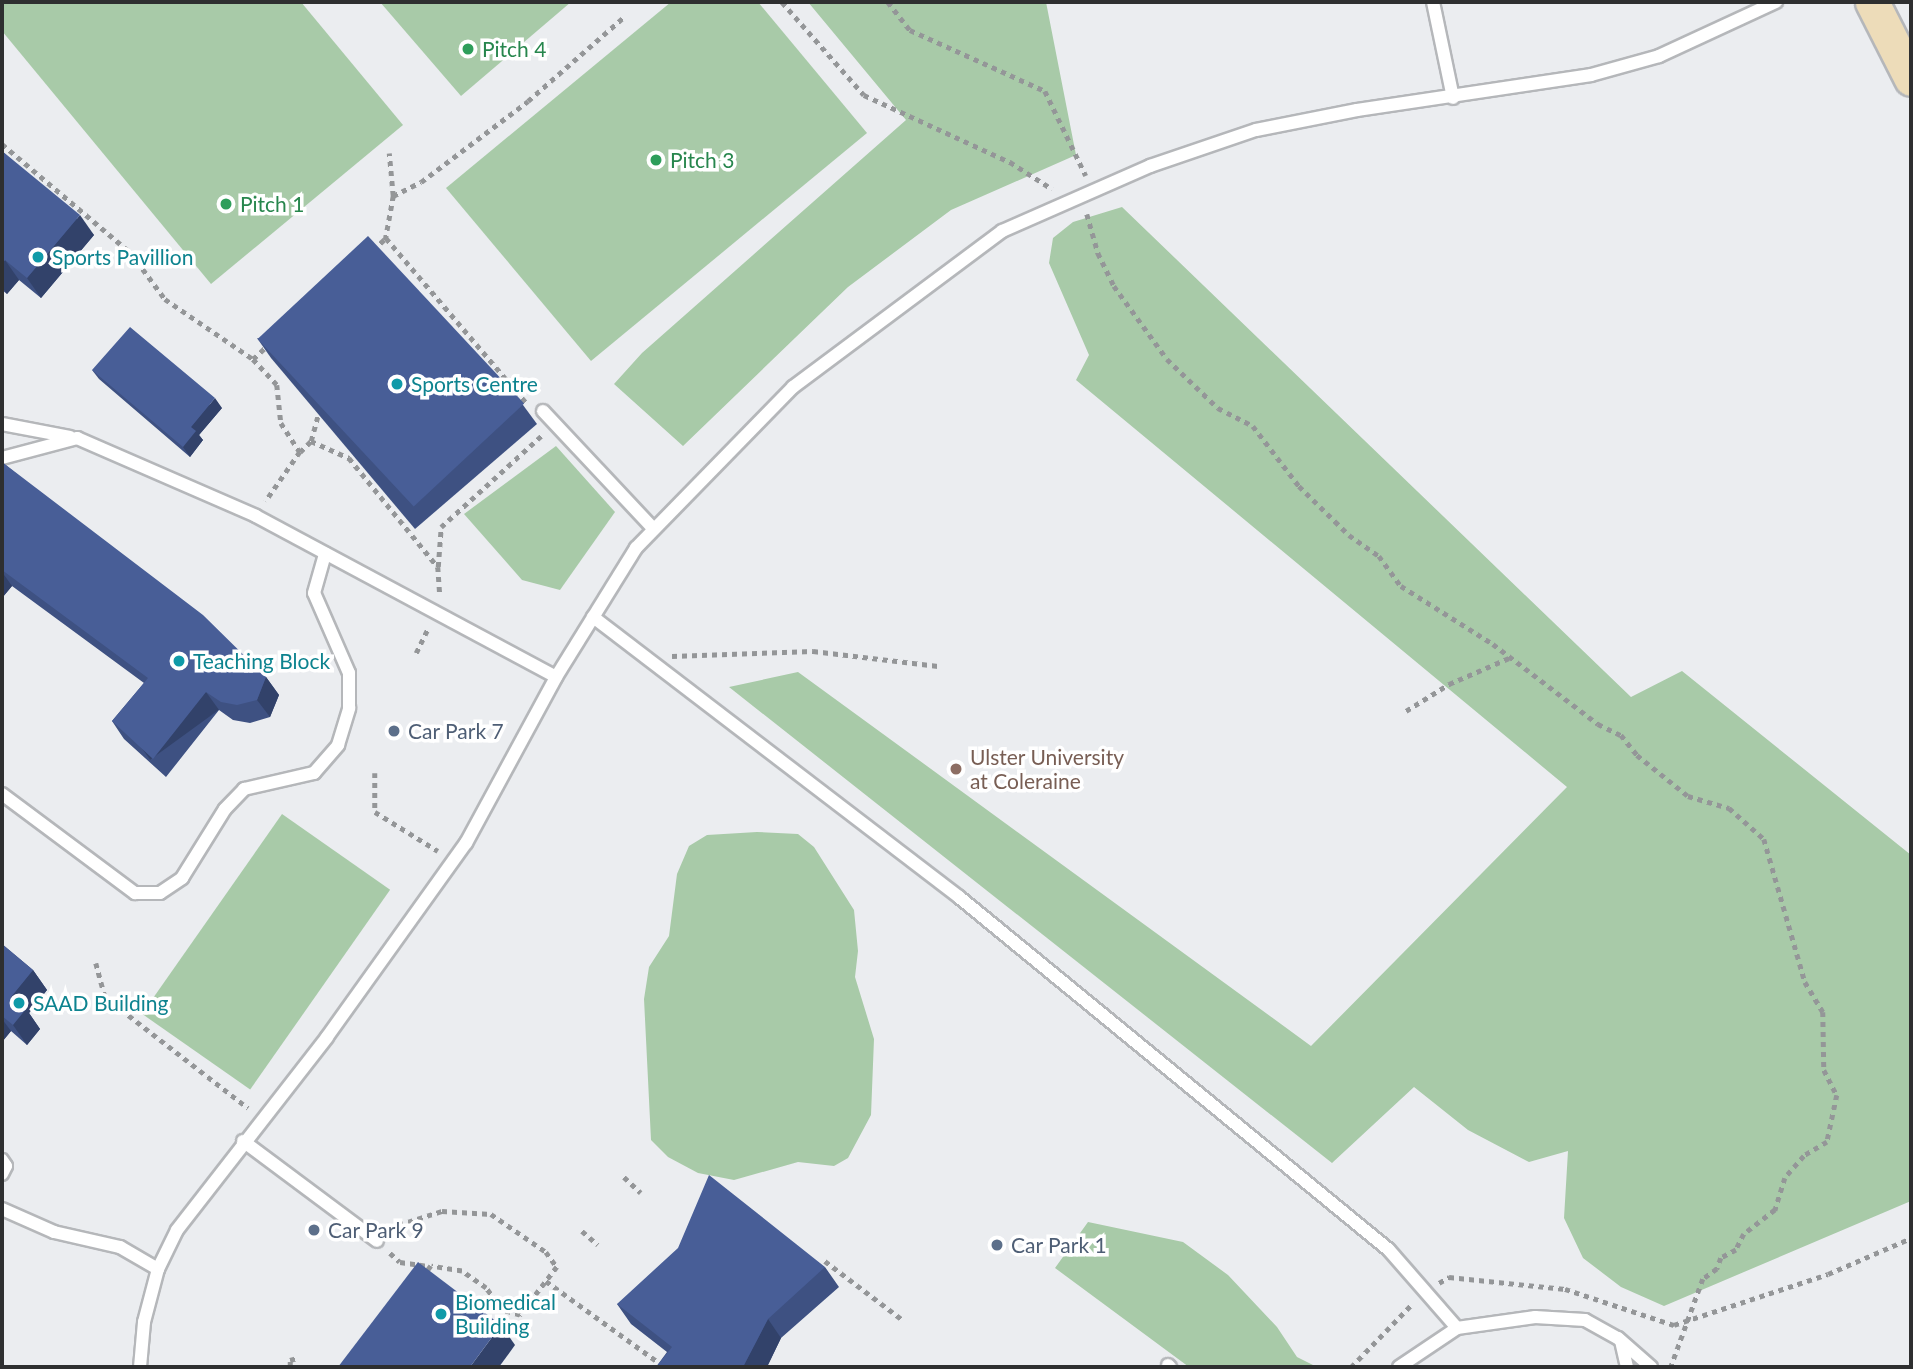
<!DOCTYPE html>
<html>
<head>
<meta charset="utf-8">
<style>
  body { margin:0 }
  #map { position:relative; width:1913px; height:1369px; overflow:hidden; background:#ebedf0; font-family:Lato,sans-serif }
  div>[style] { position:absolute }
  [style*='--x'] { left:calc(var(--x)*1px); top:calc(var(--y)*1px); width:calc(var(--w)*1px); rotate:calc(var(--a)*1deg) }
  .green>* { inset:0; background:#a8caa8; transform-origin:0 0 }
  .path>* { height:4.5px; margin-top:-2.25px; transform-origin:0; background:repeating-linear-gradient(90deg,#949698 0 5px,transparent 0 10px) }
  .roads { filter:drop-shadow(2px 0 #b5b7ba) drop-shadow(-2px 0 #b5b7ba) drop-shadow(0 2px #b5b7ba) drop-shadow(0 -2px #b5b7ba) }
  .service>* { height:12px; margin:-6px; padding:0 6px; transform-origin:6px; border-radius:6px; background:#fff }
  .secondary>* { height:33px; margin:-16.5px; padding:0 16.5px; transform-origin:16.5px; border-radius:16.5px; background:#eddcb9 }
  .wall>* { inset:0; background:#3e5182 }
  .shaded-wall>* { inset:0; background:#32426a; transform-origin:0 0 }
  .building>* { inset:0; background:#485e97; transform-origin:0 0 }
  .dots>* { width:19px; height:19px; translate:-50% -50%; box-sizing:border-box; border:4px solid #fff; border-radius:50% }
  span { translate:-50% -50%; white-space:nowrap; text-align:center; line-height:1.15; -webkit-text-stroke:7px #fff; paint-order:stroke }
  .leisure-label { font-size:21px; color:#27864d }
  .left { translate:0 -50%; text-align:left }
  .culture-label { font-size:21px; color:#0d838f }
  .service-label { font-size:21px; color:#4e5e75 }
  .education-label { font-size:21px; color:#785e54 }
  .frame { position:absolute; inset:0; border:4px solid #2e2f30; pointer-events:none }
</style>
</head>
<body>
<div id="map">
  <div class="green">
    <i style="clip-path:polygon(2px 2px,301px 2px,403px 125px,211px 284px,2px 31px)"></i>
    <i style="clip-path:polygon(380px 2px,571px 2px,461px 96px)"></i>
    <i style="clip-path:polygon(671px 2px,758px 2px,867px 133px,591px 361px,446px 188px)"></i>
    <i style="clip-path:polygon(808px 2px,1046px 2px,1076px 155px,951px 210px,848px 287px,683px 446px,614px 384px,642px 353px,906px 120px)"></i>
    <i style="clip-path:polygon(1122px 207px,1631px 697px,1682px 671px,1911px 855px,1911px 1201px,1664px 1306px,1621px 1287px,1583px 1258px,1564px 1218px,1568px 1151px,1529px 1162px,1468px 1130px,1414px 1087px,1332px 1163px,729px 687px,798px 672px,1311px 1046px,1567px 787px,1076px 380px,1089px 355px,1049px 263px,1053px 238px,1073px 222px)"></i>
    <i style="clip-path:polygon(556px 446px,615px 512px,560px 590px,522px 580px,464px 514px)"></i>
    <i style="left:282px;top:814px;width:132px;height:244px;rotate:35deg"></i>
    <i style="clip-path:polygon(757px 832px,798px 834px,814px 847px,854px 910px,858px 951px,855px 977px,874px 1039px,871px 1115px,848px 1158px,834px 1166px,798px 1162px,734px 1180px,698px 1173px,668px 1157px,651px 1140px,644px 999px,649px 967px,669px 936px,677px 874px,689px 846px,707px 835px)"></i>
    <i style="clip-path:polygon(1088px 1222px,1183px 1242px,1228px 1275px,1277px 1327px,1297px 1357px,1317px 1367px,1189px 1367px,1055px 1268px)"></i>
  </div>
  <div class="path">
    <i style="--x:782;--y:2;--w:124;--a:48.6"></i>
    <i style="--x:864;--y:95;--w:161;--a:24.7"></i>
    <i style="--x:1010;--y:162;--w:50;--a:32.7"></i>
    <i style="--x:888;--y:2;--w:36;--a:52"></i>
    <i style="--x:910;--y:30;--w:148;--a:24.3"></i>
    <i style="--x:1045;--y:91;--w:94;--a:64.2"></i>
    <i style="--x:2;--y:144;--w:169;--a:40.2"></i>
    <i style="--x:131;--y:253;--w:57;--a:53.5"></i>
    <i style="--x:165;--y:299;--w:107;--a:34.3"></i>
    <i style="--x:253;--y:359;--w:35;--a:47"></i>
    <i style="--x:277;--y:385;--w:38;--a:84"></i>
    <i style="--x:281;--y:423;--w:35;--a:57"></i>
    <i style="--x:300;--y:452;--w:60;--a:124.8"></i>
    <i style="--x:393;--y:196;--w:31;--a:-27"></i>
    <i style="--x:421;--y:182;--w:134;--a:-37.1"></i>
    <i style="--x:528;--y:101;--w:129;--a:-41.2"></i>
    <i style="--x:1087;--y:214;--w:41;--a:74.2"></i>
    <i style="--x:1098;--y:253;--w:37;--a:64"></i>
    <i style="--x:1114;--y:286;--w:90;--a:54"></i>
    <i style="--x:1167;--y:359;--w:71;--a:43.9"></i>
    <i style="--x:1218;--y:408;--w:39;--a:27"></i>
    <i style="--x:1253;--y:426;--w:76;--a:52.5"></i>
    <i style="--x:1299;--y:486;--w:70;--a:44.4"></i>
    <i style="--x:1349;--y:535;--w:37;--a:35"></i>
    <i style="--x:1379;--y:556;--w:37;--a:54"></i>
    <i style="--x:1401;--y:586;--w:109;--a:32.2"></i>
    <i style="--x:1493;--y:644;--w:132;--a:37.3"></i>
    <i style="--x:1598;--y:724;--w:25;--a:26"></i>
    <i style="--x:1621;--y:735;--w:26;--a:51"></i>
    <i style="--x:1637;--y:755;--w:65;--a:38.8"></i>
    <i style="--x:1688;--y:796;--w:43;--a:16.3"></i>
    <i style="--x:1729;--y:808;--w:47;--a:41.5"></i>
    <i style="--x:1764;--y:839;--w:149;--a:74"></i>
    <i style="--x:1805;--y:982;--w:35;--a:59"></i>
    <i style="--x:1823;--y:1012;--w:58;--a:89"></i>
    <i style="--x:1824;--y:1070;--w:28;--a:63"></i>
    <i style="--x:1837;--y:1095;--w:48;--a:102"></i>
    <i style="--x:1827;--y:1142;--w:27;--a:149"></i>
    <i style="--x:1804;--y:1156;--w:29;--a:131"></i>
    <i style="--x:1785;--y:1178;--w:34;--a:107"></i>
    <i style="--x:1775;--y:1210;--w:39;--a:142"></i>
    <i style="--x:1744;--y:1234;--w:18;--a:117"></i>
    <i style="--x:1736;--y:1250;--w:17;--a:152"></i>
    <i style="--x:1721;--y:1258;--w:12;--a:110"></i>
    <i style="--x:1717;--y:1269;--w:17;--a:144"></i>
    <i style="--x:1703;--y:1279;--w:94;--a:110"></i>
    <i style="--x:385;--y:240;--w:45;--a:-79.7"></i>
    <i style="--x:393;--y:196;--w:43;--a:-95.3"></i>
    <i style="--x:373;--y:250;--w:18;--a:-43"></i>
    <i style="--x:386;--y:238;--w:219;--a:49.6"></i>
    <i style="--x:253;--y:359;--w:21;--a:-43"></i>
    <i style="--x:311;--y:441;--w:42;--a:24.1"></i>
    <i style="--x:349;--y:458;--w:141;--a:50.8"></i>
    <i style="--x:438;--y:567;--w:27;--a:86"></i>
    <i style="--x:300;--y:452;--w:16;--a:-45"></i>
    <i style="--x:311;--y:441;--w:31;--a:-75"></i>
    <i style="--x:438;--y:567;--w:40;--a:-85.7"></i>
    <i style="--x:441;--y:527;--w:137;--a:-42.3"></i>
    <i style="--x:416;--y:653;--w:28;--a:-64"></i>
    <i style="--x:672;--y:656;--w:141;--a:-2"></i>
    <i style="--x:813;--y:651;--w:126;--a:6.8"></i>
    <i style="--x:1406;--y:711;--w:51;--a:-32.1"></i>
    <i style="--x:1449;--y:684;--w:65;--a:-23.4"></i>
    <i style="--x:375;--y:773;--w:39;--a:90"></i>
    <i style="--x:375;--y:812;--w:74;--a:31.8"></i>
    <i style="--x:96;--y:963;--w:35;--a:75"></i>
    <i style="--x:105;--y:997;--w:181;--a:37.8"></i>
    <i style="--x:624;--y:1177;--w:23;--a:43"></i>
    <i style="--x:389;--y:1228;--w:56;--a:-17.8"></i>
    <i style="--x:442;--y:1211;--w:49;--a:3.5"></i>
    <i style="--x:491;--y:1214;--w:67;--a:34.6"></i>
    <i style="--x:546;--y:1252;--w:19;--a:54"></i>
    <i style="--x:557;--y:1267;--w:61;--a:127.6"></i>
    <i style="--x:520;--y:1315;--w:19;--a:-164"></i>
    <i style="--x:502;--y:1310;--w:27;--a:-126"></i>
    <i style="--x:486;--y:1288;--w:29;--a:-145"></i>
    <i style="--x:462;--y:1271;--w:31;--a:-171"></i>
    <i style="--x:431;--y:1266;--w:10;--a:127"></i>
    <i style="--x:582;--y:1231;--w:21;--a:41"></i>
    <i style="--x:390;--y:1253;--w:13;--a:42"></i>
    <i style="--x:400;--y:1262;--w:30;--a:8"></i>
    <i style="--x:825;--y:1261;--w:99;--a:37.2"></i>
    <i style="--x:546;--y:1281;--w:147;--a:35.9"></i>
    <i style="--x:1439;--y:1283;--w:12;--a:-31"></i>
    <i style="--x:1449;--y:1277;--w:117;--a:5.9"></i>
    <i style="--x:1565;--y:1289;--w:115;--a:18.3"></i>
    <i style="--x:1674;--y:1325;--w:162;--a:-18.3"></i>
    <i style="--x:1828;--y:1274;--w:90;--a:-23.4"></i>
    <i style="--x:290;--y:1367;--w:7;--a:-90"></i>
    <i style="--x:290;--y:1360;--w:7;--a:-16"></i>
    <i style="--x:1351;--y:1367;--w:89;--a:-45.9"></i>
  </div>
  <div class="roads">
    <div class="service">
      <i style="--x:1433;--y:2;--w:98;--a:78.2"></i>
      <i style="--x:543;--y:411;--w:159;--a:46.8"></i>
      <i style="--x:2;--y:424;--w:69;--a:10.8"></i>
      <i style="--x:2;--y:458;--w:78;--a:-14.9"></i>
      <i style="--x:77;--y:438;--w:195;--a:23.5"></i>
      <i style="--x:256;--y:516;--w:340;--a:28.2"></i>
      <i style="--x:593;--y:617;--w:461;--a:37.4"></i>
      <i style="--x:959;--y:897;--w:556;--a:39.38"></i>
      <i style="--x:1389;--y:1250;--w:103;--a:48.9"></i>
      <i style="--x:2;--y:794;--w:166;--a:36.7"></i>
      <i style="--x:135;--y:893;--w:25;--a:0"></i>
      <i style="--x:160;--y:893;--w:27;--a:-34"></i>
      <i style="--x:182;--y:878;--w:81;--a:-58.1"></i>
      <i style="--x:225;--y:809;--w:28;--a:-46"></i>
      <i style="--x:244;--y:789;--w:72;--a:-12.9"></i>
      <i style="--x:314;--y:773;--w:37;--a:-49"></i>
      <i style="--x:338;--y:745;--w:39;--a:-73"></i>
      <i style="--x:349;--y:708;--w:35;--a:-90"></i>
      <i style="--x:349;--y:673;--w:87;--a:-113.6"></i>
      <i style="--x:314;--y:593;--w:41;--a:-74.2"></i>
      <i style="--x:243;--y:1141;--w:167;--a:36.7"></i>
      <i style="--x:2;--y:1160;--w:7;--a:56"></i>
      <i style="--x:6;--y:1166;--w:9;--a:117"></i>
      <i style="--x:2;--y:1209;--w:57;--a:23.9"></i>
      <i style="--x:54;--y:1232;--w:68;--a:12.8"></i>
      <i style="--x:120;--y:1247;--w:44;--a:30.1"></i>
      <i style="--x:1621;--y:1341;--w:27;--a:77"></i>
      <i style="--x:1168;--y:1365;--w:3;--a:45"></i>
      <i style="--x:140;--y:1367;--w:45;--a:-84.9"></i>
      <i style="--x:144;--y:1322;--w:55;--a:-75.2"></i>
      <i style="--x:158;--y:1269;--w:43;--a:-64"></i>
      <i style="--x:177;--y:1230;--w:244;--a:-52.1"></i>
      <i style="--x:327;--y:1037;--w:239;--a:-54.4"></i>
      <i style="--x:466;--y:843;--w:189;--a:-61.5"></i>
      <i style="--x:556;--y:677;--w:152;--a:-58.2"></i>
      <i style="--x:636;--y:548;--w:225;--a:-45.7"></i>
      <i style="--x:793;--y:387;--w:261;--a:-36.7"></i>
      <i style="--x:1002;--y:231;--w:162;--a:-23.7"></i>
      <i style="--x:1150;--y:166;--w:112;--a:-18.8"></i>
      <i style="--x:1256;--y:130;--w:103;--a:-11.2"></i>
      <i style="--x:1357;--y:110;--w:237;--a:-8.5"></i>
      <i style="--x:1591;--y:75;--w:71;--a:-15.6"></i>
      <i style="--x:1659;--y:56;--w:129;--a:-24.8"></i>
      <i style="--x:1399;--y:1367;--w:70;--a:-33.9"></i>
      <i style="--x:1457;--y:1328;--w:79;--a:-8"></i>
      <i style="--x:1535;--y:1317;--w:50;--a:3.4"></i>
      <i style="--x:1585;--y:1320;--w:38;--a:29"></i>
      <i style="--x:1618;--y:1338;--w:44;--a:41.3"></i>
    </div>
    <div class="secondary">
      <i style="--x:1872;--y:2;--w:86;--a:63.1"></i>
    </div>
  </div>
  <div class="wall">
    <i style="clip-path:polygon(2px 151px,94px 235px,41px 298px,19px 280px,7px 294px,2px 290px)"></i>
    <i style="clip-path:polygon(257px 338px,523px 405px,537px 424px,415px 529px,271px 358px)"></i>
    <i style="clip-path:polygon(92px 370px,222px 408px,199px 435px,203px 440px,190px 457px,99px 379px)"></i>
    <i style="clip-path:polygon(2px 462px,266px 677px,279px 695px,270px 717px,250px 723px,233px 720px,219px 710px,166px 777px,124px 739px,112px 721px,144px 683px,12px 586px,2px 598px)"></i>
    <i style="clip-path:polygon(2px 944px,33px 970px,47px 990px,29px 1013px,40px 1029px,27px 1045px,11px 1031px,2px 1042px)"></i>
    <i style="clip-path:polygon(825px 1267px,839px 1287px,781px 1338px,767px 1367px,656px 1367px,667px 1352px,631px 1324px,617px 1304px)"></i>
  </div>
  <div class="shaded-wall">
    <i style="clip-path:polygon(80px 215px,94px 235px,41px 298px,27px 278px)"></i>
    <i style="clip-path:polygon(5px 260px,19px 280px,7px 294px,2px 287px,2px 264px)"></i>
    <i style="clip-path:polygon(215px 398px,222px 408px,199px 435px,203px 440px,190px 457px,183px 447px,191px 427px)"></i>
    <i style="clip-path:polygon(2px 572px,12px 586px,2px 598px)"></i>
    <i style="clip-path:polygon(266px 677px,279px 695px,270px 717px,257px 700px)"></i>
    <i style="left:206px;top:692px;width:22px;height:85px;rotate:54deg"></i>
    <i style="clip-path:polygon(33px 970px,47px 990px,29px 1013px,40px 1029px,27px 1045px,13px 1025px,11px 997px)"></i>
    <i style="clip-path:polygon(2px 1019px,11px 1031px,2px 1042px)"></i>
    <i style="clip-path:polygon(768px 1319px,781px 1338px,767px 1367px,743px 1367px)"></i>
    <i style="clip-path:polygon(501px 1325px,515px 1345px,499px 1367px,470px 1367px)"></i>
  </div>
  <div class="building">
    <i style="clip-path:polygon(2px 151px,80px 215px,27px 278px,5px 260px,2px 264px)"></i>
    <i style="left:368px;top:236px;width:229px;height:151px;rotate:47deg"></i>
    <i style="clip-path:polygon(130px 327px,215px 398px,191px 427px,196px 431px,183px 447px,92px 370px)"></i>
    <i style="clip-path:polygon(2px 462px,203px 615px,266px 677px,257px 700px,237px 705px,221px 702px,206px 692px,153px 759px,112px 721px,148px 678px,2px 570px)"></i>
    <i style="clip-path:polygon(2px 944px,33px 970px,11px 997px,26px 1009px,13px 1025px,2px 1016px)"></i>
    <i style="clip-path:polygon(709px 1175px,825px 1267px,768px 1319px,743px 1367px,656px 1367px,672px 1347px,617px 1304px,678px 1248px)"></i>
    <i style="clip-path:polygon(418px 1262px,501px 1325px,470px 1367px,338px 1367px)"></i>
  </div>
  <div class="dots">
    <i style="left:468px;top:49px;background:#2e9e5b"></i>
    <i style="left:656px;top:160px;background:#2e9e5b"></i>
    <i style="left:226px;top:204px;background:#2e9e5b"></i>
    <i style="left:38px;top:257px;background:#0f9aa8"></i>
    <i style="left:397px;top:384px;background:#0f9aa8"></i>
    <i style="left:179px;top:661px;background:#0f9aa8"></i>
    <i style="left:394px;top:731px;background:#5c6f8a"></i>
    <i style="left:956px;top:769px;background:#8d6e63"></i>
    <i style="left:19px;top:1003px;background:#0f9aa8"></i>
    <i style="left:314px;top:1230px;background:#5c6f8a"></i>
    <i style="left:997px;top:1245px;background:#5c6f8a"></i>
    <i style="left:441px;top:1314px;background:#0f9aa8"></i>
  </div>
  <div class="leisure-label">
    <span class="left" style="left:482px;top:49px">Pitch 4</span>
    <span class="left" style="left:670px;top:160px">Pitch 3</span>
    <span class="left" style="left:240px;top:204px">Pitch 1</span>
  </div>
  <div class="culture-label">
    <span class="left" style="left:52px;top:257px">Sports Pavillion</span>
    <span class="left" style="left:411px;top:384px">Sports Centre</span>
    <span class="left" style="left:193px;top:661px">Teaching Block</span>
    <span class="left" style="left:33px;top:1003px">SAAD Building</span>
    <span class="left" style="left:455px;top:1314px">Biomedical<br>Building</span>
  </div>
  <div class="service-label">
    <span class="left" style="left:408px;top:731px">Car Park 7</span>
    <span class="left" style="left:328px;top:1230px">Car Park 9</span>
    <span class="left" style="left:1011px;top:1245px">Car Park 1</span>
  </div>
  <div class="education-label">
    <span class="left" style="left:970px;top:769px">Ulster University<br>at Coleraine</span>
  </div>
  <div class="frame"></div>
</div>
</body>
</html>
